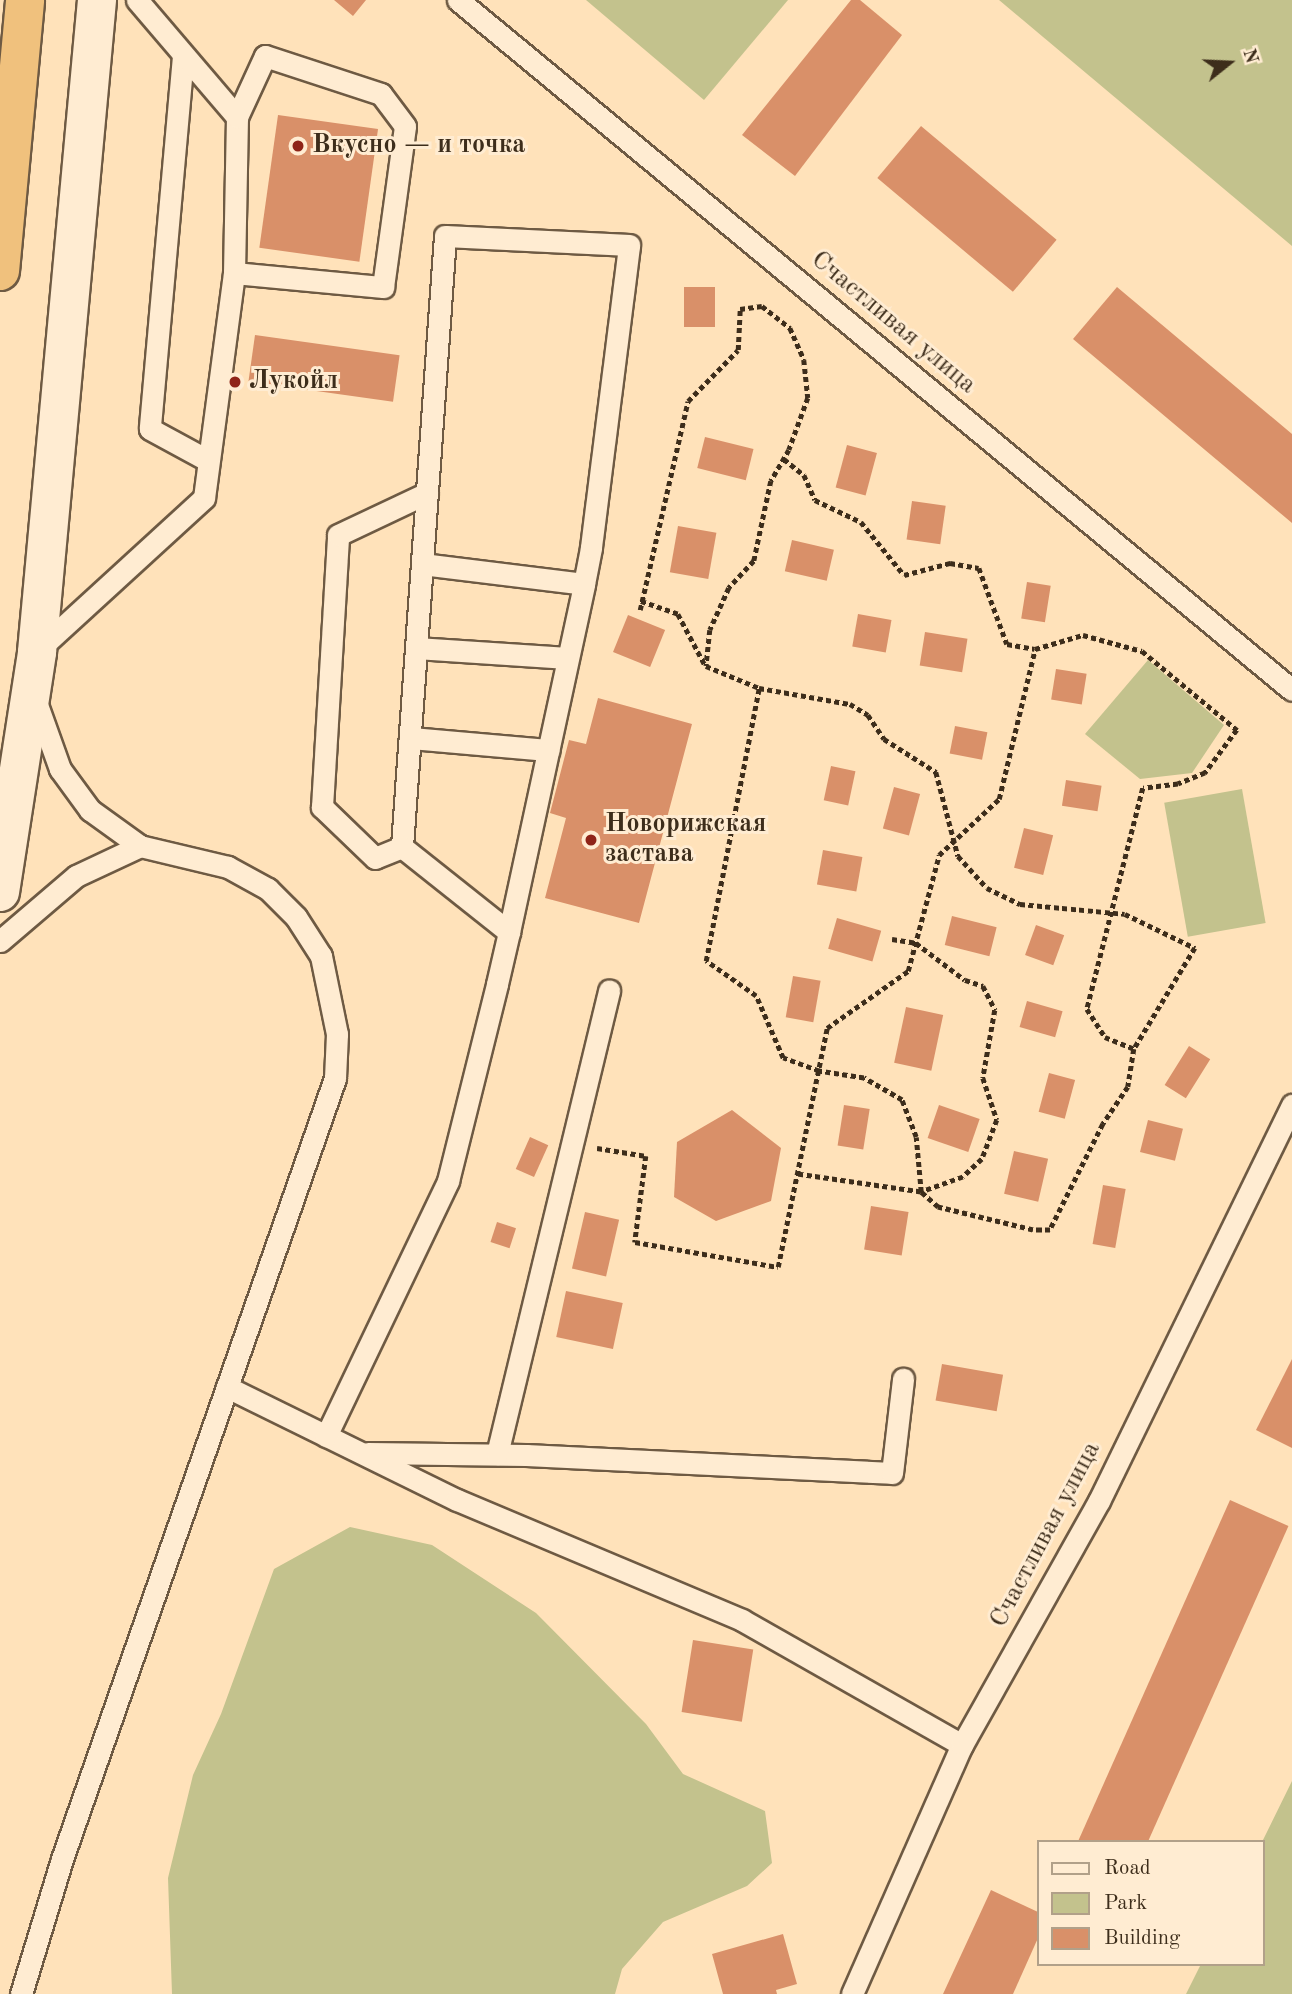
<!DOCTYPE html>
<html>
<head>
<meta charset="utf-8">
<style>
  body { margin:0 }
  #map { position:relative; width:1292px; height:1994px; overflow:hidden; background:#ffe2ba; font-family:"Old Standard TT",serif }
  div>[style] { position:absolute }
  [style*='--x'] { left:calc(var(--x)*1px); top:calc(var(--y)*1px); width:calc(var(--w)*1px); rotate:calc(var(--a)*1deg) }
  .green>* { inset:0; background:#c3c28d; transform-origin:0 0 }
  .building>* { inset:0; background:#d99069; transform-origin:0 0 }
  .path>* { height:4.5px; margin-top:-2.25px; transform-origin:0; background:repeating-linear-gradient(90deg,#3d2d1b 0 5px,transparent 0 8.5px) }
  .roads { filter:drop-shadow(2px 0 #6e5a43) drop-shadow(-2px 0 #6e5a43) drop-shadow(0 2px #6e5a43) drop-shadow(0 -2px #6e5a43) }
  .service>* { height:21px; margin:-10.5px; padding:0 10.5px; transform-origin:10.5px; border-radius:10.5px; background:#ffecd2 }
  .minor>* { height:38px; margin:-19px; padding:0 19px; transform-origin:19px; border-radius:19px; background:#ffecd2 }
  .motorway>* { height:38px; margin:-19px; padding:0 19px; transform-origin:19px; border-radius:19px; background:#f0c17d }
  .dots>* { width:19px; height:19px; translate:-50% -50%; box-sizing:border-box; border:4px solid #ffecd2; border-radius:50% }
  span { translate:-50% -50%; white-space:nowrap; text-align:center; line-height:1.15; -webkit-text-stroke:6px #ffecd2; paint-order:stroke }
  .poi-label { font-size:26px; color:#3d2d1b; font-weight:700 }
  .left { translate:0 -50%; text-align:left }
  .street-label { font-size:26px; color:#3d2d1b }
  .legend { position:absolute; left:1037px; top:1840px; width:228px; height:126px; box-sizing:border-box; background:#ffecd2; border:2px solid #b1a089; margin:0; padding:9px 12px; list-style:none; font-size:21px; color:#3d2d1b }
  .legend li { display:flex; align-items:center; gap:14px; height:35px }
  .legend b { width:35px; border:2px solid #b1a089 }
  .north { position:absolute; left:1194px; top:28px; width:70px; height:70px; -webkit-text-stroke:5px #ffecd2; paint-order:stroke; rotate:72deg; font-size:19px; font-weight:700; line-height:28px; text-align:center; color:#3d2d1b }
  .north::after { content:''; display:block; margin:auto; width:24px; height:32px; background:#3d2d1b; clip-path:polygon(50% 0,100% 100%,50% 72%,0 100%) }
</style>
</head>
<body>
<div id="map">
  <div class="green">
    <i style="clip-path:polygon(586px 0,788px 0,704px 100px)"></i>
    <i style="clip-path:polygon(999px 0,1292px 0,1292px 246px)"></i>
    <i style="clip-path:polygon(1148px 660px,1224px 725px,1192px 773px,1140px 779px,1085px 734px)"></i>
    <i style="left:1242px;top:789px;width:136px;height:79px;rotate:80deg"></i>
    <i style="clip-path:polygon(350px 1527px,432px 1545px,536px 1613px,646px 1724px,683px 1774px,765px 1811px,772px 1863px,747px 1886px,663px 1922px,622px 1969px,615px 1994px,172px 1994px,168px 1878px,193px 1775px,221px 1714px,274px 1569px)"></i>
    <i style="clip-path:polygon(1292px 1781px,1292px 1994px,1186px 1994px,1201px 1964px,1262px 1964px,1262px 1842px)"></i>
  </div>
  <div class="building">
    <i style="clip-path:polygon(334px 0,366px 0,353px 16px)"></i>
    <i style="clip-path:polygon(851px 0,860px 0,902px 35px,795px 176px,742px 135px)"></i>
    <i style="left:278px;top:115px;width:101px;height:134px;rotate:8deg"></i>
    <i style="left:921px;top:126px;width:177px;height:68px;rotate:40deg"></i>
    <i style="left:684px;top:287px;width:31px;height:40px"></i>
    <i style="clip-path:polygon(1117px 287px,1292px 434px,1292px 523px,1073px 339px)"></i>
    <i style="left:255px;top:335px;width:146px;height:47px;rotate:8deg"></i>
    <i style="left:705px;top:437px;width:50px;height:32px;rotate:14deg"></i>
    <i style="left:847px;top:445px;width:31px;height:44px;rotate:15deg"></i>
    <i style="left:912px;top:501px;width:34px;height:39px;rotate:8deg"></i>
    <i style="left:678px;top:526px;width:39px;height:47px;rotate:10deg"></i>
    <i style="left:792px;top:540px;width:43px;height:32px;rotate:13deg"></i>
    <i style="left:1027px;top:582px;width:24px;height:37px;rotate:9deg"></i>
    <i style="left:858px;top:614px;width:34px;height:33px;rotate:10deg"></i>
    <i style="left:628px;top:615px;width:40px;height:40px;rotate:22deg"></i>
    <i style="left:925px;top:632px;width:43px;height:34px;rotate:9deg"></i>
    <i style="left:1056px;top:669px;width:31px;height:31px;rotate:9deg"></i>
    <i style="clip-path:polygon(598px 698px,692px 724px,639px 923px,545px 898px,566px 818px,550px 813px,569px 740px,586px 744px)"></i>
    <i style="left:955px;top:726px;width:33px;height:28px;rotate:11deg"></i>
    <i style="left:831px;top:766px;width:25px;height:35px;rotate:12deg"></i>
    <i style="left:1066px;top:780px;width:36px;height:26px;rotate:9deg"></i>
    <i style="left:894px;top:787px;width:27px;height:43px;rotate:15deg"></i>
    <i style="left:1024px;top:828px;width:30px;height:41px;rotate:14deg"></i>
    <i style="left:823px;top:850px;width:40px;height:35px;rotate:10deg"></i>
    <i style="left:952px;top:916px;width:46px;height:30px;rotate:14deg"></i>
    <i style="left:837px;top:918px;width:46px;height:32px;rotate:16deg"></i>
    <i style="left:1036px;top:925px;width:30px;height:32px;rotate:20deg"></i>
    <i style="left:793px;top:976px;width:28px;height:42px;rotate:10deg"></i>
    <i style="left:1027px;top:1001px;width:37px;height:27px;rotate:16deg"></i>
    <i style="left:906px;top:1007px;width:38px;height:57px;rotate:12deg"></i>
    <i style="left:1189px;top:1046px;width:25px;height:46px;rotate:32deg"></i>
    <i style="left:1049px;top:1073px;width:27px;height:40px;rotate:15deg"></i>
    <i style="left:844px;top:1105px;width:26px;height:41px;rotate:9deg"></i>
    <i style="left:939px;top:1105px;width:43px;height:35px;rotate:19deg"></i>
    <i style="clip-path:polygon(732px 1110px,781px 1148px,771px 1201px,716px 1221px,674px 1197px,677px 1142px)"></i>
    <i style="left:1148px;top:1120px;width:36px;height:33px;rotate:14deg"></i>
    <i style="left:530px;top:1137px;width:20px;height:35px;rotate:24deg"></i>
    <i style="left:1014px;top:1151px;width:35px;height:44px;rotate:13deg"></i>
    <i style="left:1103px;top:1185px;width:23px;height:60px;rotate:10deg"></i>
    <i style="left:871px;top:1206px;width:38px;height:44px;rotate:9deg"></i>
    <i style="left:585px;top:1212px;width:35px;height:58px;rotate:13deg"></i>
    <i style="left:497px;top:1222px;width:20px;height:21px;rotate:18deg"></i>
    <i style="left:566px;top:1291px;width:58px;height:47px;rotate:12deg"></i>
    <i style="clip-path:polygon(1292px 1359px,1292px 1448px,1256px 1430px)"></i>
    <i style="left:942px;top:1364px;width:62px;height:37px;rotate:10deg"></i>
    <i style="left:1230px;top:1500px;width:64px;height:376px;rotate:24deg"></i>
    <i style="left:693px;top:1640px;width:61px;height:73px;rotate:9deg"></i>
    <i style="clip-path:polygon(991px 1890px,1038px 1912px,1038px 1938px,1013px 1994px,943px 1994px)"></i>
    <i style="clip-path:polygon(783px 1934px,797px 1984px,776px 1990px,777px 1994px,723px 1994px,712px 1954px)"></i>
  </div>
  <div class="path">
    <i style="--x:784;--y:459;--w:26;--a:39"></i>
    <i style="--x:804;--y:475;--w:27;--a:66"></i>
    <i style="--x:815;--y:500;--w:51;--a:25.6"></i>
    <i style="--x:861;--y:522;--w:68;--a:50.9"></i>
    <i style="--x:904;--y:575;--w:48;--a:-14.6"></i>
    <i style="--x:950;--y:563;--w:29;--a:10"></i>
    <i style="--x:979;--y:568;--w:81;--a:69.8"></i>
    <i style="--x:1007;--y:644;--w:28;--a:10"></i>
    <i style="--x:641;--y:601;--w:39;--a:19"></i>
    <i style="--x:678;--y:614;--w:58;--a:62.1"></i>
    <i style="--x:640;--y:610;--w:214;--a:-77.1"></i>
    <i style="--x:688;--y:401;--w:71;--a:-45.6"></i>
    <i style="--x:738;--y:350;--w:41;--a:-87.2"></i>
    <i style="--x:740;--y:309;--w:22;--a:-8"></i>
    <i style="--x:762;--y:306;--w:36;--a:38"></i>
    <i style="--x:790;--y:328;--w:35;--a:66"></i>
    <i style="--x:804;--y:360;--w:38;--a:84"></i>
    <i style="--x:808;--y:398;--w:55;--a:110.1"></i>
    <i style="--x:789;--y:450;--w:36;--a:120"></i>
    <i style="--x:771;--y:481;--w:82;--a:102"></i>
    <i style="--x:754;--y:561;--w:37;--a:133"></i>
    <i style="--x:729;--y:588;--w:46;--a:114.3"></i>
    <i style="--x:710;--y:630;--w:36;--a:96"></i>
    <i style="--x:706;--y:666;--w:57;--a:22.5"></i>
    <i style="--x:892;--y:939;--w:24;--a:9"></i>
    <i style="--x:916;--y:943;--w:61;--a:37.1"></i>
    <i style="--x:965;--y:980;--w:19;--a:18"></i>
    <i style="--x:983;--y:986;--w:27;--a:63"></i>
    <i style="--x:995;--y:1010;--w:69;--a:100"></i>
    <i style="--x:983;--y:1078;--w:44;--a:71.6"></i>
    <i style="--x:997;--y:1120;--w:42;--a:111"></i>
    <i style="--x:982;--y:1159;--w:26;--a:137"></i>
    <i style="--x:963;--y:1177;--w:45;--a:160.3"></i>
    <i style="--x:921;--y:1192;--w:55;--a:-95.2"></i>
    <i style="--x:916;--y:1137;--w:40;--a:-111"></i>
    <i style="--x:902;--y:1100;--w:44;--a:-149.9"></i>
    <i style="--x:864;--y:1078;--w:46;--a:-171.2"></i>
    <i style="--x:819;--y:1071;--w:38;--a:-160"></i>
    <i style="--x:783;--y:1058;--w:68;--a:-113.5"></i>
    <i style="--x:756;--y:996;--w:61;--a:-145"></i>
    <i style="--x:706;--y:961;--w:278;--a:-79"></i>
    <i style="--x:759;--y:688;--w:92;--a:10"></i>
    <i style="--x:850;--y:704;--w:21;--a:31"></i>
    <i style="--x:868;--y:715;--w:29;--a:56"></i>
    <i style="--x:884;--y:739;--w:62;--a:32.4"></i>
    <i style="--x:936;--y:772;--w:87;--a:75.3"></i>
    <i style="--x:958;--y:856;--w:43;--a:47.8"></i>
    <i style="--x:987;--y:888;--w:37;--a:26"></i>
    <i style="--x:1020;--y:904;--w:105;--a:5.4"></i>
    <i style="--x:1125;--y:914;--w:78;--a:25.9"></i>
    <i style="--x:1195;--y:948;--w:118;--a:121.1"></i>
    <i style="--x:597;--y:1148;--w:50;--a:9.3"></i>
    <i style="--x:646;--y:1156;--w:87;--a:97.3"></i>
    <i style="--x:635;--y:1242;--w:145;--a:9.9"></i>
    <i style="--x:778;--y:1267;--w:244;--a:-78.4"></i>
    <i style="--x:827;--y:1028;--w:99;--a:-35.1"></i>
    <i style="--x:908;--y:971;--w:120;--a:-75"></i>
    <i style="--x:939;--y:855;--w:82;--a:-43"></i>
    <i style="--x:999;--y:799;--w:154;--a:-76.5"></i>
    <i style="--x:1035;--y:649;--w:50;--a:-16.3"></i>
    <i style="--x:1083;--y:635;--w:61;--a:15.2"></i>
    <i style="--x:1142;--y:651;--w:124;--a:39.7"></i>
    <i style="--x:1237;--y:730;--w:54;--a:126.7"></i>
    <i style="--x:1205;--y:773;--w:29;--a:158"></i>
    <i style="--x:1178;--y:784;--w:35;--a:173"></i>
    <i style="--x:1143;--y:788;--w:228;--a:104.2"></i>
    <i style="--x:1087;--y:1009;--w:33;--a:57"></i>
    <i style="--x:1105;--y:1037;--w:31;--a:22"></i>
    <i style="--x:1134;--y:1049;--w:38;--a:99"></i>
    <i style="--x:1128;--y:1087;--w:45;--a:124"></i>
    <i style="--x:1103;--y:1124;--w:119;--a:116.6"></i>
    <i style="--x:1050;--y:1230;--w:17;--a:180"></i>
    <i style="--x:1033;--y:1230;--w:98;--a:-166.4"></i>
    <i style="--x:938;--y:1207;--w:23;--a:-139"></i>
    <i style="--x:921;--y:1192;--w:125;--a:-171.7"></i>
  </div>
  <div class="roads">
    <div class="service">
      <i style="--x:458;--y:0;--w:1082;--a:39.6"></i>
      <i style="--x:183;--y:56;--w:374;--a:95.1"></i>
      <i style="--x:150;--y:429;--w:65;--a:28.5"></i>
      <i style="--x:234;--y:273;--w:150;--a:5.4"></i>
      <i style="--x:383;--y:287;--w:162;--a:-82.2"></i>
      <i style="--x:405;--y:126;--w:40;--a:-127"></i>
      <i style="--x:381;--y:94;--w:122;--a:-161.9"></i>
      <i style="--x:265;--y:56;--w:67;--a:114.7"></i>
      <i style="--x:422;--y:564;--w:163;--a:7"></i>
      <i style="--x:416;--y:648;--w:152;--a:3.8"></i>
      <i style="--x:38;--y:650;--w:225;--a:-42.5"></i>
      <i style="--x:204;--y:498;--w:227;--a:-82.4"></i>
      <i style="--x:234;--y:273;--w:156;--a:-88.9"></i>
      <i style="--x:237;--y:117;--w:154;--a:-130.5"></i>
      <i style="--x:410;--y:738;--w:139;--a:5"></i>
      <i style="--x:402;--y:847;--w:29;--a:158"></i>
      <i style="--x:375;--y:858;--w:74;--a:-136.1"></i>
      <i style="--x:322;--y:807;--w:272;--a:-86.6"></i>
      <i style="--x:338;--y:535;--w:98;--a:-25.3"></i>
      <i style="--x:0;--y:941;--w:100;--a:-40.5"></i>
      <i style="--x:76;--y:876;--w:71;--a:-25.1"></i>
      <i style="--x:227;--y:1387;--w:256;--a:26.2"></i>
      <i style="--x:457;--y:1500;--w:309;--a:22.8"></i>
      <i style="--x:742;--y:1620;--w:253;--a:29.6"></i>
      <i style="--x:326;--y:1436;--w:283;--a:-64.4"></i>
      <i style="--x:448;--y:1181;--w:203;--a:-76"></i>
      <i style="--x:497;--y:984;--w:53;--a:-77"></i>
      <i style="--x:509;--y:932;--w:356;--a:-77.8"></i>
      <i style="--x:584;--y:584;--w:38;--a:-79"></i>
      <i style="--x:591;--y:547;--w:304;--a:-82.8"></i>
      <i style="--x:629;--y:245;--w:184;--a:-177.2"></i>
      <i style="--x:445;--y:236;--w:613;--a:94.03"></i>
      <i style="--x:402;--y:847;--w:137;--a:38.5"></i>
      <i style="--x:368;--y:1453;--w:158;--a:0.7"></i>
      <i style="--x:526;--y:1455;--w:366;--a:2.8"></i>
      <i style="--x:892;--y:1473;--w:95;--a:-83.3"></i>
      <i style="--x:497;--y:1454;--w:477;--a:-76.4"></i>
      <i style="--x:21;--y:1994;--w:141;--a:-73.1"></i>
      <i style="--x:62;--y:1859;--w:827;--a:-70.73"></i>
      <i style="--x:335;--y:1078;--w:44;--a:-87.4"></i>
      <i style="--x:337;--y:1034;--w:80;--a:-101.6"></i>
      <i style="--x:321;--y:956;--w:46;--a:-122.7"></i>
      <i style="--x:296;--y:917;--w:40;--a:-135"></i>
      <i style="--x:268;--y:889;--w:46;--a:-151.2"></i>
      <i style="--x:228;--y:867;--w:90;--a:-166.6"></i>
      <i style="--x:140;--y:846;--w:62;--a:-144.2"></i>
      <i style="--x:90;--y:810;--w:51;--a:-126.2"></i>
      <i style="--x:60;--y:769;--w:71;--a:-109.7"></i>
      <i style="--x:852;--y:1994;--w:272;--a:-66.2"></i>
      <i style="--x:962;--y:1745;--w:280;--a:-60.7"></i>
      <i style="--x:1099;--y:1501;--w:441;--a:-64"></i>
    </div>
    <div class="minor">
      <i style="--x:0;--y:892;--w:243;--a:-81.2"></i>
      <i style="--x:37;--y:652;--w:655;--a:-84.74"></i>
    </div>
    <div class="motorway">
      <i style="--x:0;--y:271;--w:272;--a:-84.7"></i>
    </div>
  </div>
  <div class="dots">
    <i style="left:298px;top:146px;background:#8f2418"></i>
    <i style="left:235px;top:382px;background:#8f2418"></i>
    <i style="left:591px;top:840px;background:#8f2418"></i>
  </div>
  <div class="poi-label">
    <span class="left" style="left:312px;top:146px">Вкусно — и точка</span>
    <span class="left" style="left:249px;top:382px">Лукойл</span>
    <span class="left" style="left:605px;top:840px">Новорижская<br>застава</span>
  </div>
  <div class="street-label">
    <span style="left:893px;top:323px;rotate:40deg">Счастливая улица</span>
    <span style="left:1046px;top:1535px;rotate:-62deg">Счастливая улица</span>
  </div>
  <ul class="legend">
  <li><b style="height:9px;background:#ffecd2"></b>Road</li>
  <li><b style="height:19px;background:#c3c28d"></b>Park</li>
  <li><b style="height:19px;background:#d99069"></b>Building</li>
  </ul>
  <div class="north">N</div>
</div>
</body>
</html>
